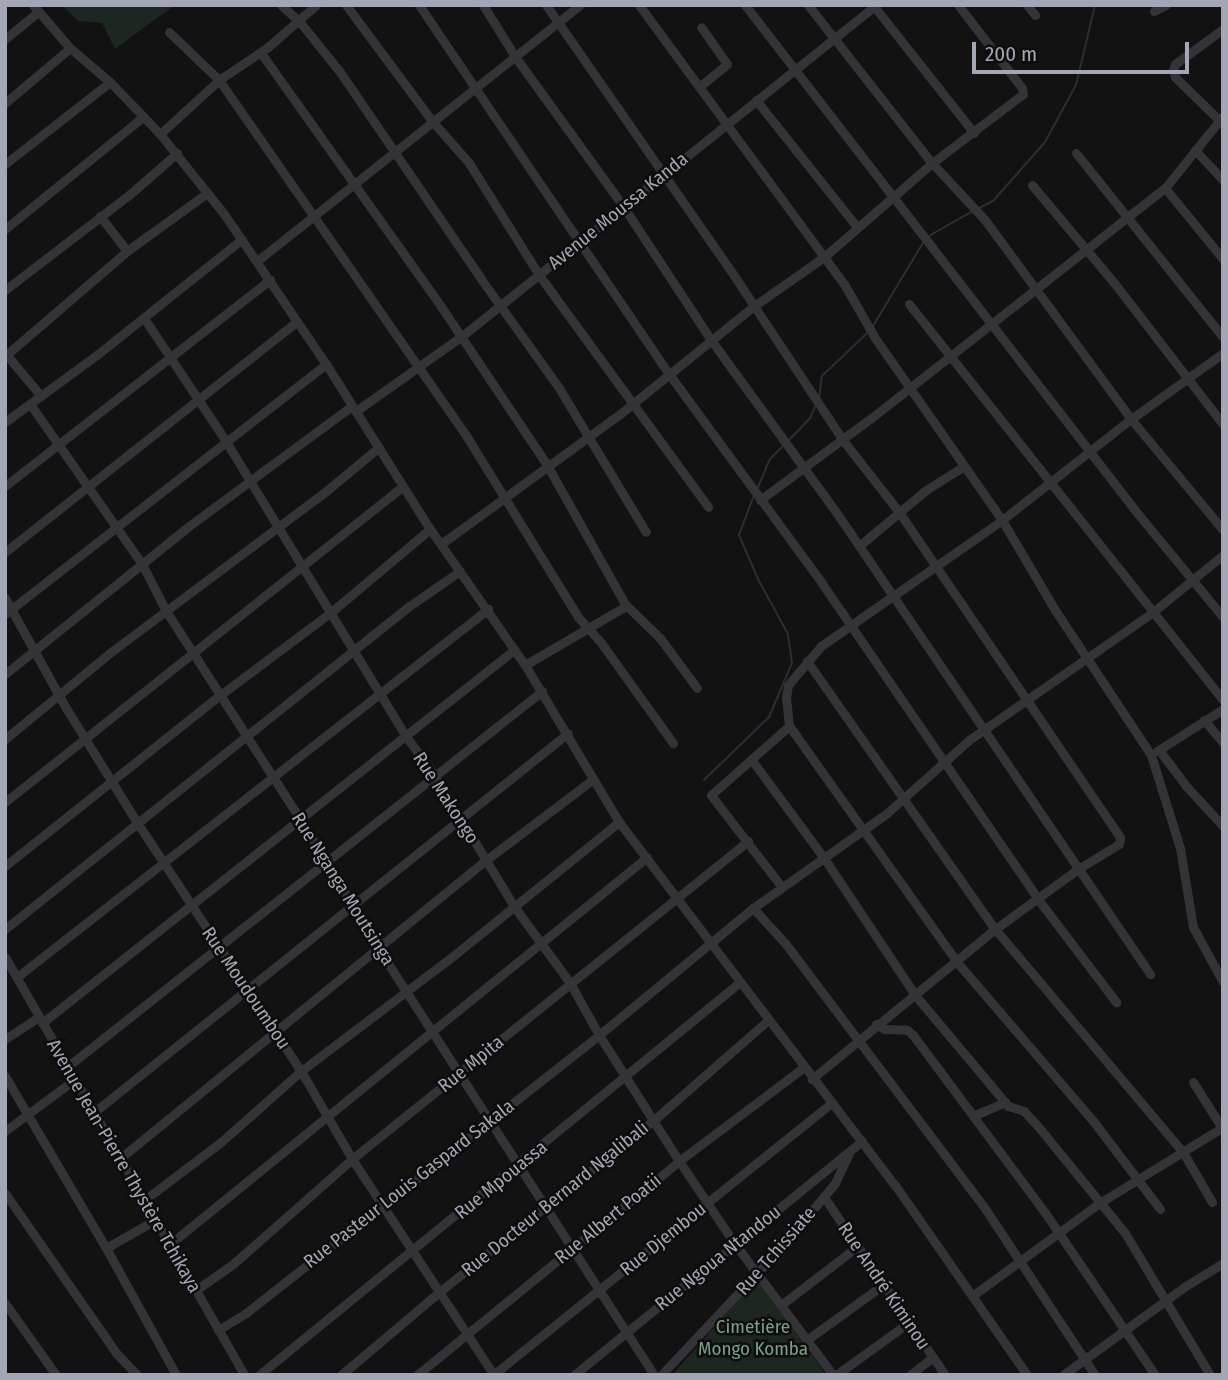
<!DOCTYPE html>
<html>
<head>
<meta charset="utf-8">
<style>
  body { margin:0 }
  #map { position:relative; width:1228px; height:1380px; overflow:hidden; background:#121213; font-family:"Fira Sans Condensed",sans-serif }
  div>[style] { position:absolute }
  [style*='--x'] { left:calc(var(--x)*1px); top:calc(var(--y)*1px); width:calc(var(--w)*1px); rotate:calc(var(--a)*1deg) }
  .green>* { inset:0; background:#1e2620 }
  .stream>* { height:2px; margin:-1px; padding:0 1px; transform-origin:1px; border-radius:1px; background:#282f37 }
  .minor>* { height:9px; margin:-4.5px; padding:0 4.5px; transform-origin:4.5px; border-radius:4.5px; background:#333338 }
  span { translate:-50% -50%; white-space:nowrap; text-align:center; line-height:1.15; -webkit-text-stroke:5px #0d0d0e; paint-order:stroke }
  .street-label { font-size:19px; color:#a3a6b4 }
  .park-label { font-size:19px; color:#79a080 }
  .frame { position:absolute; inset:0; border:7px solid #a3a6b4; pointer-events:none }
  .scale { position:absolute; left:972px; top:42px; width:217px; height:32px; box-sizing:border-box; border:4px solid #a3a6b4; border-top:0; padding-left:9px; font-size:21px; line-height:24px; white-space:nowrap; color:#a3a6b4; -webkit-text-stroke:5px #0d0d0e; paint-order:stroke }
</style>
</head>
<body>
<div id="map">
  <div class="green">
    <i style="clip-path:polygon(62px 5px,175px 5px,115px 49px,102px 23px,78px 21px)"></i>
    <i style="clip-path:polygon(757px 1279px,826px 1375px,672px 1375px)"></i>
  </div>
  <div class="stream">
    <i style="--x:979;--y:208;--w:16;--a:-27"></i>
    <i style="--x:993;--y:201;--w:79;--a:-48.6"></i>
    <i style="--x:1045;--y:142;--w:65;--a:-61.5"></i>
    <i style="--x:1076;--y:85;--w:82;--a:-76.6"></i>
    <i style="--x:927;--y:237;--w:51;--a:-29.6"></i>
    <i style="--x:873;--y:326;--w:99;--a:-59"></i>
    <i style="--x:819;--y:399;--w:23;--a:-83"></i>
    <i style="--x:822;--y:376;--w:62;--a:-43.7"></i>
    <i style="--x:788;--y:441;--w:32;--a:-46"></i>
    <i style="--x:810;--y:418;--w:12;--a:-66"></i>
    <i style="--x:758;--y:487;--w:30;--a:-67"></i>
    <i style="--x:770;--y:459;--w:20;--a:-45"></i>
    <i style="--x:704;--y:780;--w:91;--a:-44.1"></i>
    <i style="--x:769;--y:717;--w:59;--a:-66.9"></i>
    <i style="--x:792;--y:663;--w:29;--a:-98"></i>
    <i style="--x:788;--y:634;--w:60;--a:-118.7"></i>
    <i style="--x:759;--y:581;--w:50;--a:-113.5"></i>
    <i style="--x:739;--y:535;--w:43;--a:-69.4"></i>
  </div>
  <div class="minor">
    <i style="--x:33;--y:5;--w:57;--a:49.3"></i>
    <i style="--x:70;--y:48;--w:52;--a:40.4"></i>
    <i style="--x:110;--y:82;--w:72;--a:46.1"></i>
    <i style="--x:160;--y:134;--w:102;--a:51.3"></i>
    <i style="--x:224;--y:214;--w:181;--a:55.8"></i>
    <i style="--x:326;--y:364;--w:195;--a:57.8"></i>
    <i style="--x:430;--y:529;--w:166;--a:55.1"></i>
    <i style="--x:525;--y:665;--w:183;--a:59.1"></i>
    <i style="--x:619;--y:822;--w:456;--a:52.8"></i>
    <i style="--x:895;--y:1185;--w:231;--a:55.2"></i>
    <i style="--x:281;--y:5;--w:24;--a:42"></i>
    <i style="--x:299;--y:21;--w:65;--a:51.2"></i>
    <i style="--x:340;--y:72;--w:250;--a:55.7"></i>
    <i style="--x:481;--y:279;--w:134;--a:54.4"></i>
    <i style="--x:559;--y:388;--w:168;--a:58.9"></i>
    <i style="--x:346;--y:5;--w:146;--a:53.4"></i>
    <i style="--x:433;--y:122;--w:55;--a:48.7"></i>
    <i style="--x:469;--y:163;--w:132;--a:58"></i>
    <i style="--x:539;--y:275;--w:287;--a:53.9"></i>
    <i style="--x:419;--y:5;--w:446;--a:55.9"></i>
    <i style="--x:669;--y:374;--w:258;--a:53.8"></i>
    <i style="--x:821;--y:582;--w:383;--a:55.6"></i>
    <i style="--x:1037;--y:898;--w:131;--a:52.8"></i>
    <i style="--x:483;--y:5;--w:62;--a:58.1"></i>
    <i style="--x:516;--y:58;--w:183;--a:54.1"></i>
    <i style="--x:623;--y:206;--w:160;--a:56.7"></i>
    <i style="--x:711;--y:340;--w:213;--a:54"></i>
    <i style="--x:836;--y:512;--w:559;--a:55.8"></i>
    <i style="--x:546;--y:5;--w:324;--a:55.2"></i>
    <i style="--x:731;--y:271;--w:201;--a:56.5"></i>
    <i style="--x:842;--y:439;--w:93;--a:52"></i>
    <i style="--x:899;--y:512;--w:393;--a:55.8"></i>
    <i style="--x:1120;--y:837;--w:7;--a:98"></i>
    <i style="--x:1119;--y:844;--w:48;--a:148.6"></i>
    <i style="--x:1078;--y:869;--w:102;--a:144.1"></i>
    <i style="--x:995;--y:929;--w:237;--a:140.7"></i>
    <i style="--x:639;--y:5;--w:346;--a:53.7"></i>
    <i style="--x:844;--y:284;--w:62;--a:60.1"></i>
    <i style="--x:875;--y:338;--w:222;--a:55.1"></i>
    <i style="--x:1002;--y:520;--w:104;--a:59.5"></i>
    <i style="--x:1055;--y:610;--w:174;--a:56.5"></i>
    <i style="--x:1151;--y:755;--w:97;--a:72.7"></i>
    <i style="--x:1180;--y:848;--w:80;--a:80.7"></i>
    <i style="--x:1193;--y:927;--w:63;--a:61.4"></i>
    <i style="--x:745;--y:5;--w:643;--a:52.33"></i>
    <i style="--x:1138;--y:514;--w:134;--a:50.5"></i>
    <i style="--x:808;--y:5;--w:201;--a:51.9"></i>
    <i style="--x:932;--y:163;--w:78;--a:47.1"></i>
    <i style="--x:985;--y:220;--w:247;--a:53.7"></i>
    <i style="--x:1131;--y:419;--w:144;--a:50.3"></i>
    <i style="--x:873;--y:5;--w:163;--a:51.7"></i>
    <i style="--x:1027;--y:5;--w:13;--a:51"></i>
    <i style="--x:1154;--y:11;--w:13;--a:-27"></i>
    <i style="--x:169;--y:32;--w:69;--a:43.8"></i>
    <i style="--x:219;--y:80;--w:435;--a:55.2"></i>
    <i style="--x:467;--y:437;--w:211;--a:58.3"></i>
    <i style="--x:578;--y:617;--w:36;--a:48"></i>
    <i style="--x:602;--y:644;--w:122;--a:54.4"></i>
    <i style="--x:5;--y:39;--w:43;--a:-39.3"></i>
    <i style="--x:261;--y:53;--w:305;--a:54.6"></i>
    <i style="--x:438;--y:302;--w:196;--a:56.2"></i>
    <i style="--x:547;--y:465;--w:159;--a:60.7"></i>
    <i style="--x:625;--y:604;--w:49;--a:44.2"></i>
    <i style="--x:660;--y:638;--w:62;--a:53.5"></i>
    <i style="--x:699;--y:87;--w:36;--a:-39"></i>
    <i style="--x:727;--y:64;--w:45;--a:-125.1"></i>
    <i style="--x:756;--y:100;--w:162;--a:51.5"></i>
    <i style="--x:5;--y:103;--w:85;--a:-40.2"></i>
    <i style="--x:1221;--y:122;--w:64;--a:-135.6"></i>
    <i style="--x:1175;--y:77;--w:7;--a:-106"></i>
    <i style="--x:1173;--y:70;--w:6;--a:-72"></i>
    <i style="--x:1175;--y:64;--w:59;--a:-36.1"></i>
    <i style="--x:160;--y:134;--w:80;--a:-42.5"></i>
    <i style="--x:219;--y:80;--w:59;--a:-34"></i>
    <i style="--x:268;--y:47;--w:64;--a:-41.2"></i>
    <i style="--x:1195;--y:150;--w:41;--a:47"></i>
    <i style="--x:1076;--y:153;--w:236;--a:51.4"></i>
    <i style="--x:5;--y:164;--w:133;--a:-38"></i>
    <i style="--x:1032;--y:185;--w:129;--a:50"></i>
    <i style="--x:1115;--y:284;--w:177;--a:52.4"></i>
    <i style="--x:1165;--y:188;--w:92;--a:50.8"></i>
    <i style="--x:100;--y:216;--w:44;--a:52.4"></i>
    <i style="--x:5;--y:229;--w:178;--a:-39.1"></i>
    <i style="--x:257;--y:261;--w:412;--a:-38.4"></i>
    <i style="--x:5;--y:290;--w:156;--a:-37.5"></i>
    <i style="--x:129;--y:195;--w:64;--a:-41.2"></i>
    <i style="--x:909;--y:304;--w:505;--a:51.59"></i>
    <i style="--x:144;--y:318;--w:146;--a:56.4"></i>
    <i style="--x:225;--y:440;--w:346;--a:58.6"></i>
    <i style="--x:405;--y:735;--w:51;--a:53.8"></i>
    <i style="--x:435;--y:776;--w:151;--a:58.8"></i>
    <i style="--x:513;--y:905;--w:97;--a:53.8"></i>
    <i style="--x:570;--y:983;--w:60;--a:60.9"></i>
    <i style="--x:599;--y:1035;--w:149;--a:57.6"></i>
    <i style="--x:679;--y:1161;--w:100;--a:56"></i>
    <i style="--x:735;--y:1244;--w:164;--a:53.2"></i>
    <i style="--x:5;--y:353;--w:56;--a:50.1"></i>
    <i style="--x:5;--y:356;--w:161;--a:-40.7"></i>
    <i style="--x:127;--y:251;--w:99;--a:-35.9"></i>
    <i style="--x:30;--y:404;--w:195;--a:55"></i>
    <i style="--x:142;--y:564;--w:53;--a:62.9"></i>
    <i style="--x:166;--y:611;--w:247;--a:57.2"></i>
    <i style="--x:300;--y:819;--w:151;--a:58.8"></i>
    <i style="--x:378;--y:948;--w:508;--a:57.12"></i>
    <i style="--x:356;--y:411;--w:130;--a:-35.3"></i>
    <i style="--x:462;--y:336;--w:530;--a:-38.64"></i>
    <i style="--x:5;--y:422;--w:115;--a:-36.2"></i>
    <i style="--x:98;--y:354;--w:184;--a:-38.6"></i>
    <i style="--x:5;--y:486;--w:336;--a:-37.9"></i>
    <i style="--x:760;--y:500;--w:137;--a:-36.4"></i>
    <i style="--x:870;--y:419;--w:375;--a:-38.1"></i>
    <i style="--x:1165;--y:188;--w:92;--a:-51.1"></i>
    <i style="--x:441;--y:544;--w:221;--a:-36"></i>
    <i style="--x:620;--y:414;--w:172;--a:-38.9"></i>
    <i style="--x:754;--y:306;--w:85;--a:-35"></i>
    <i style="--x:824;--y:257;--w:143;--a:-41"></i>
    <i style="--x:932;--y:163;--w:114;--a:-37.2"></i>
    <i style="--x:1023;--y:94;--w:6;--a:-99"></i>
    <i style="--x:1022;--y:88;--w:105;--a:-127.6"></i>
    <i style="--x:859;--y:546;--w:87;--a:-39.9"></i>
    <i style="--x:926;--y:490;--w:45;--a:-32.3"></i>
    <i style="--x:5;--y:552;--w:372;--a:-38.3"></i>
    <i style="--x:5;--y:598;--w:126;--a:61"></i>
    <i style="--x:66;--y:708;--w:137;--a:58.2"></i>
    <i style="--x:138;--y:824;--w:296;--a:56.6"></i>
    <i style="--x:301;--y:1071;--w:102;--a:59.9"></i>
    <i style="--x:352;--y:1159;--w:258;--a:56.7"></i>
    <i style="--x:5;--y:614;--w:407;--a:-37.9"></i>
    <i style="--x:807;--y:661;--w:327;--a:55"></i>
    <i style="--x:995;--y:929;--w:292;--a:49.9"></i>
    <i style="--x:1183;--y:1152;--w:58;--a:59.9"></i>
    <i style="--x:525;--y:665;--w:117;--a:-30.3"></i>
    <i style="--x:5;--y:674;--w:236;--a:-38.8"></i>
    <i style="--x:189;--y:526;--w:202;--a:-36.4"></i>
    <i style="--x:1204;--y:720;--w:30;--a:50"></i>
    <i style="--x:5;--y:739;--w:137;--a:-39.4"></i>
    <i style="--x:111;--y:652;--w:267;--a:-36.8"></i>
    <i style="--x:325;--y:492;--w:70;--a:-39.8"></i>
    <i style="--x:1159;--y:750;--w:46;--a:52.9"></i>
    <i style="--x:1187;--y:787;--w:53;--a:47.3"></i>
    <i style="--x:1157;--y:751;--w:78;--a:-32.5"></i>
    <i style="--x:751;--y:759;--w:123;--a:53.6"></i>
    <i style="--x:824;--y:858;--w:164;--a:56.4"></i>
    <i style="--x:915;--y:995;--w:145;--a:50"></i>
    <i style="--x:1008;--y:1106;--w:17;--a:17"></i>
    <i style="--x:1024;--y:1111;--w:25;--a:48"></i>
    <i style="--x:1041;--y:1130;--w:133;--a:50.8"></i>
    <i style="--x:1125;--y:1233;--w:165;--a:59.1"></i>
    <i style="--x:5;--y:802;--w:507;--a:-38.43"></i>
    <i style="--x:5;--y:866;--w:273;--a:-38.5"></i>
    <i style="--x:219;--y:696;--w:139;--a:-36.8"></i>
    <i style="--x:330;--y:613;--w:131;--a:-40"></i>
    <i style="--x:781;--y:886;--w:115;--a:-127.6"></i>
    <i style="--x:711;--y:795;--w:104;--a:-41.5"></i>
    <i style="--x:753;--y:908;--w:47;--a:47.6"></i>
    <i style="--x:785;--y:943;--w:334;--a:53"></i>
    <i style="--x:986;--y:1210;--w:198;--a:56.6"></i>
    <i style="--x:5;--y:929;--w:516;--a:-38.63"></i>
    <i style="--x:408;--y:607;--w:63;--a:-34.7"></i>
    <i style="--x:5;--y:957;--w:482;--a:60.2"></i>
    <i style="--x:17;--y:977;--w:598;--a:-38"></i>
    <i style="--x:42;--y:1023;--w:602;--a:-38.32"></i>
    <i style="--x:876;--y:1024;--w:9;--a:32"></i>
    <i style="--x:884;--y:1029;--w:23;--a:2"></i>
    <i style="--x:907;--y:1030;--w:8;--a:40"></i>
    <i style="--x:913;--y:1035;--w:223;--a:53.4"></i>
    <i style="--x:1046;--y:1214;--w:194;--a:55.9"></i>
    <i style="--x:5;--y:1039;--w:40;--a:-32.9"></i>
    <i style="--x:67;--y:1067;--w:606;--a:-38.36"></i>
    <i style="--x:5;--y:1076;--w:199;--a:59.6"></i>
    <i style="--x:106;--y:1248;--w:145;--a:61.1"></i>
    <i style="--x:1193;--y:1082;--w:54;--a:57.8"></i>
    <i style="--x:93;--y:1113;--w:608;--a:-38.66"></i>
    <i style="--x:975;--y:1115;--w:33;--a:-23"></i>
    <i style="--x:5;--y:1131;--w:86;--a:-36.5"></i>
    <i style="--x:118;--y:1160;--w:475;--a:-39.2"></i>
    <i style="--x:486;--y:860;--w:133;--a:-37"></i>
    <i style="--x:5;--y:1193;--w:195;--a:55.2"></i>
    <i style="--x:116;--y:1353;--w:30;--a:46"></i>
    <i style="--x:824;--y:1197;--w:215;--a:55.8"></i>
    <i style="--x:143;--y:1201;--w:98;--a:-37.1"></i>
    <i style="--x:221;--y:1142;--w:107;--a:-41.6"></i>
    <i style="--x:301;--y:1071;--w:184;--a:-37.1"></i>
    <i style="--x:448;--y:960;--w:220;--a:-38.9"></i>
    <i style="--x:1160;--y:1209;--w:109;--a:-127.2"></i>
    <i style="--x:1094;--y:1122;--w:211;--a:-130.6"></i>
    <i style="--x:957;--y:962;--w:290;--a:-125.4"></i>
    <i style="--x:789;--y:726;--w:28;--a:-96"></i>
    <i style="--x:786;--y:698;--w:13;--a:-81"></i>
    <i style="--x:788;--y:685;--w:51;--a:-49.8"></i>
    <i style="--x:821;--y:646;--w:221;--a:-34.8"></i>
    <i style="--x:1002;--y:520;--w:164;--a:-38.1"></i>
    <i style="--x:1131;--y:419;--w:113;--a:-35.7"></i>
    <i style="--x:170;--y:1244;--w:614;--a:-39.05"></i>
    <i style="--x:106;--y:1248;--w:56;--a:-29.7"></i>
    <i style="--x:196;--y:1290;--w:45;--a:-35.1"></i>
    <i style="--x:233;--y:1264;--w:159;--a:-41.4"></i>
    <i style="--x:352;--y:1159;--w:508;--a:-38.77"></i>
    <i style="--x:972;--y:1296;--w:160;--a:-36.1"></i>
    <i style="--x:1101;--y:1202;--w:143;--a:-31.6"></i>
    <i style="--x:5;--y:1303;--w:88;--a:54.7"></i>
    <i style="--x:781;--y:1305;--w:97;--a:-37.5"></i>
    <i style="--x:218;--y:1330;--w:33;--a:-31"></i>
    <i style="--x:246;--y:1313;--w:449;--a:-38.2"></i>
    <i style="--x:599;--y:1035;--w:200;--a:-39.5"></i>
    <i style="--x:753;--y:908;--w:164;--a:-35.3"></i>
    <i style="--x:887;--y:813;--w:110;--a:-41.7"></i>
    <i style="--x:969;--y:740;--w:224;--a:-34.8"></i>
    <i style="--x:1153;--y:612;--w:90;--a:-39.2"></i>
    <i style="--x:808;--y:1339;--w:92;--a:-35.8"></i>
    <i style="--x:259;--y:1375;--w:621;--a:-39.25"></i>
    <i style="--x:341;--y:1375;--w:127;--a:-40.2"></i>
    <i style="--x:438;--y:1293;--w:277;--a:-38.7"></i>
    <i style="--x:654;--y:1120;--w:150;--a:-41.2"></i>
    <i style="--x:417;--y:1375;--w:338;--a:-39.2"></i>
    <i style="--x:679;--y:1161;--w:155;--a:-36.9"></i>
    <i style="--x:493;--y:1375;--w:435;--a:-38.8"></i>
    <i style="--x:574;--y:1375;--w:371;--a:-39.1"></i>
    <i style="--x:661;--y:1375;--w:170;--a:-46.7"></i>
    <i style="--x:778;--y:1251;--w:89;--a:-50"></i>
    <i style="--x:835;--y:1183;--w:35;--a:-65"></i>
    <i style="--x:836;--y:1375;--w:89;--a:-35.8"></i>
    <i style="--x:910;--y:1375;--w:29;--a:-38"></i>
    <i style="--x:1063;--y:1375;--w:150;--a:-36"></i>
    <i style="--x:1184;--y:1287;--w:46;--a:-31.6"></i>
  </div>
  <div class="street-label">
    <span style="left:618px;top:211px;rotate:-39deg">Avenue Moussa Kanda</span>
    <span style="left:446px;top:798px;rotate:57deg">Rue Makongo</span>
    <span style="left:343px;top:889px;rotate:58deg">Rue Nganga Moutsinga</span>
    <span style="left:246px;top:988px;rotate:56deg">Rue Moudoumbou</span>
    <span style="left:471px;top:1064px;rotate:-39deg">Rue Mpita</span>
    <span style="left:124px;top:1166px;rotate:60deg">Avenue Jean-Pierre Thystère Tchikaya</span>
    <span style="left:501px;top:1180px;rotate:-39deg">Rue Mpouassa</span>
    <span style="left:409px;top:1184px;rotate:-38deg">Rue Pasteur Louis Gaspard Sakala</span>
    <span style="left:555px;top:1199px;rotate:-39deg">Rue Docteur Bernard Ngalibali</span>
    <span style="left:608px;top:1219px;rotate:-39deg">Rue Albert Poatii</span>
    <span style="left:663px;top:1239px;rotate:-39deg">Rue Djembou</span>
    <span style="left:776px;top:1251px;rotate:-49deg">Rue Tchissiate</span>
    <span style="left:718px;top:1258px;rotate:-39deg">Rue Ngoua Ntandou</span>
    <span style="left:884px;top:1286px;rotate:56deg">Rue André Kiminou</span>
  </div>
  <div class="park-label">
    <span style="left:753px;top:1338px">Cimetière<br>Mongo Komba</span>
  </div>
  <div class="frame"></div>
  <div class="scale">200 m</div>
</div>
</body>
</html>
